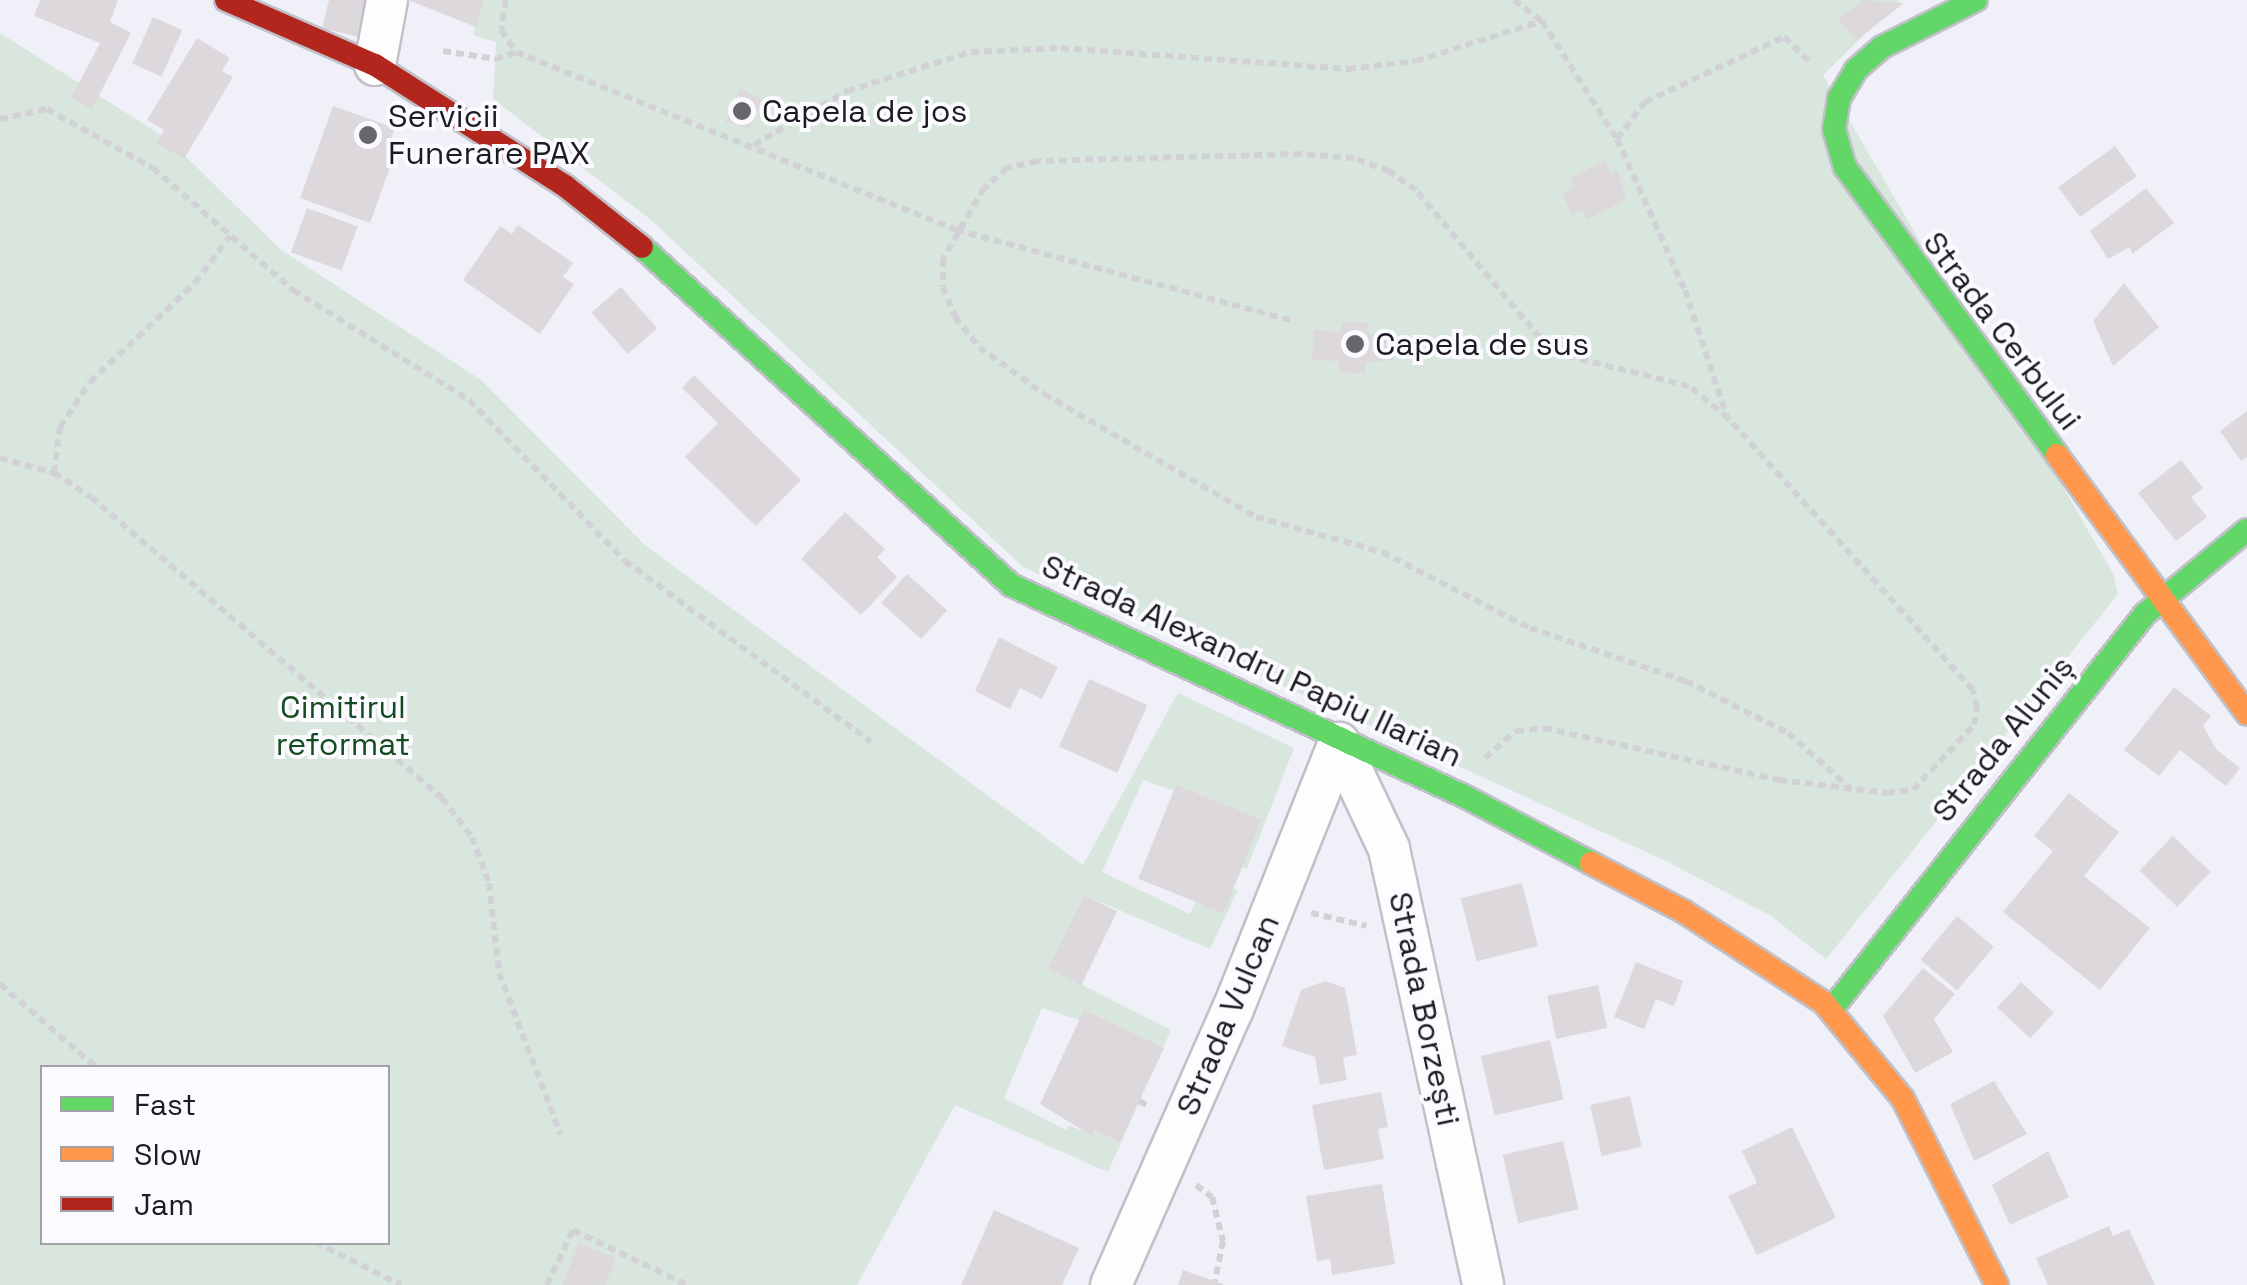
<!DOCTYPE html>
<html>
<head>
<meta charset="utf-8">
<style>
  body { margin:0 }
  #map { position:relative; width:2247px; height:1285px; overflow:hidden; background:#f0f0f9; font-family:"Space Grotesk",sans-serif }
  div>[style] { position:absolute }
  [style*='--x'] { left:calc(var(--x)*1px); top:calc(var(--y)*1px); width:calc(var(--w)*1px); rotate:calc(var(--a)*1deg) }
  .green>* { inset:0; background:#d8e6de }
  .building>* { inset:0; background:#ddd8dc; transform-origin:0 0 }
  .path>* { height:6px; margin-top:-3px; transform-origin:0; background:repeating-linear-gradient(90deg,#d2d2d6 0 8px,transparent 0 13px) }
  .roads { filter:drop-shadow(2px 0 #c0c0c8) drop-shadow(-2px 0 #c0c0c8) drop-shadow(0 2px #c0c0c8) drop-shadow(0 -2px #c0c0c8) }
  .street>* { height:40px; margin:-20px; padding:0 20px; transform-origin:20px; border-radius:20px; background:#fdfdfe }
  .fast>* { height:22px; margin:-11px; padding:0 11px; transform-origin:11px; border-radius:11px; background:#63d668 }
  .slow>* { height:22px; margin:-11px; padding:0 11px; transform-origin:11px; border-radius:11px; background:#ff974d }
  .jam>* { height:22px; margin:-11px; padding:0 11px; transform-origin:11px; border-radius:11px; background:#b3261e }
  .dots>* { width:28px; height:28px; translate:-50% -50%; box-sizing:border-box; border:5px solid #fbfbff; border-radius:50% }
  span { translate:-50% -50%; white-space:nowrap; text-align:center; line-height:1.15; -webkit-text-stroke:8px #fbfbff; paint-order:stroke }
  .poi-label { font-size:32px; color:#1c1b22 }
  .left { translate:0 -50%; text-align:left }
  .street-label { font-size:32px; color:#1c1b22 }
  .park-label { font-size:32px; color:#154b21 }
  .legend { position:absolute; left:40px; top:1065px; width:350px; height:180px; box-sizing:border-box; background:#fbfbff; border:2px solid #a2a1a7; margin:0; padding:12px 18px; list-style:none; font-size:30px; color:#1c1b22 }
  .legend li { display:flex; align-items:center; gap:20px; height:50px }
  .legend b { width:50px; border:2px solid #a2a1a7 }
</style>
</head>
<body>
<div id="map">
  <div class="green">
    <i style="clip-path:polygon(484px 0,1900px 0,1823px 75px,2113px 573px,2118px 594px,1826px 959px,1771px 916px,1668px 862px,1023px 567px,651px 220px,493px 99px,496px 42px,473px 35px)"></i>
    <i style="clip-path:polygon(evenodd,0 33px,169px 140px,280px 249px,481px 380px,646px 546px,1083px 865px,1178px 693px,1294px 748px,1247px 869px,1217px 856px,1212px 804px,1143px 780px,1102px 872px,1190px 914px,1207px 877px,1238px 890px,1210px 949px,1084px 895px,1049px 968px,1171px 1030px,1142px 1094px,1107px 1029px,1042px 1008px,1004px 1098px,1066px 1130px,1069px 1125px,1092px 1135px,1108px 1097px,1136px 1109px,1108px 1172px,955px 1105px,857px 1285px,0 1285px,0 33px,42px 1068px,388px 1068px,388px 1242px,42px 1242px,42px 1068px)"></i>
  </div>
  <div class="building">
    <i style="clip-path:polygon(40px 0,118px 0,110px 22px,131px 33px,92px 109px,71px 98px,100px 43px,34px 16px)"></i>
    <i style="clip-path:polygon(329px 0,371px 0,362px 38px,322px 28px)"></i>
    <i style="clip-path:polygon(408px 0,484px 0,476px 27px)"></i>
    <i style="clip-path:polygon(1863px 0,1904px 3px,1857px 40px,1838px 20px)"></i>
    <i style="left:153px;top:17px;width:32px;height:51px;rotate:24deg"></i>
    <i style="clip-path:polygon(197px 38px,230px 58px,222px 71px,233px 77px,184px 159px,156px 143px,164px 130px,147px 120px)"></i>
    <i style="clip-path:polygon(740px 88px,762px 100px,749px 128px,725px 122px)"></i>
    <i style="clip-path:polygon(333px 106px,395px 128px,389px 145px,397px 148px,370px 223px,300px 198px)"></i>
    <i style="left:2115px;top:146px;width:37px;height:70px;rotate:54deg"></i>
    <i style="clip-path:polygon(1605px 161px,1611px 173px,1618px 170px,1626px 200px,1587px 219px,1583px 210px,1572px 215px,1562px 193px,1575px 187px,1570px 178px)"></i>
    <i style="clip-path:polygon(2146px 188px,2174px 223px,2132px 254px,2130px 247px,2108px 259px,2090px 231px)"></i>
    <i style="left:307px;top:208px;width:54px;height:47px;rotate:20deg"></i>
    <i style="clip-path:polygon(518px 225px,573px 263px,563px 277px,574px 284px,540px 334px,463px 280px,500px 226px,512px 234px)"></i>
    <i style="clip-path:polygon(2124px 283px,2159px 327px,2113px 366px,2093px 321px)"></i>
    <i style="left:621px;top:287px;width:55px;height:39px;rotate:49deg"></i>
    <i style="clip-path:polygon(1341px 322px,1368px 323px,1367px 333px,1395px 339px,1394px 360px,1365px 362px,1365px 374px,1339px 372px,1339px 361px,1312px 360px,1314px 330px,1341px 332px)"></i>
    <i style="clip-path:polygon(694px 375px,801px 480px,756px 526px,685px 457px,718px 423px,682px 388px)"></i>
    <i style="clip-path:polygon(2247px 411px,2247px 457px,2241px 461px,2220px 431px)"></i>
    <i style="clip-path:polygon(2181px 460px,2203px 488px,2191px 497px,2207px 517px,2176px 541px,2138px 493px)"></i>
    <i style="clip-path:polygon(845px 512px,885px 549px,877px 557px,897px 577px,861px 615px,801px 559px)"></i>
    <i style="left:907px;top:574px;width:54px;height:39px;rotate:42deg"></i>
    <i style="clip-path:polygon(999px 637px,1058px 667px,1042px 699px,1020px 688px,1010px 709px,975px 691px)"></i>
    <i style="left:1089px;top:679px;width:64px;height:74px;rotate:24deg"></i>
    <i style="clip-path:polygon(2174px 687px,2211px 716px,2203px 726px,2217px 750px,2240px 768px,2226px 786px,2180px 750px,2159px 776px,2124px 750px)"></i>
    <i style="left:1176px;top:785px;width:92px;height:101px;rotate:22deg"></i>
    <i style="clip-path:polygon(2069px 793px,2119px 832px,2084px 876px,2150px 928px,2100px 990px,2003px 912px,2053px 851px,2034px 836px)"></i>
    <i style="left:2173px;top:836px;width:52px;height:48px;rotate:44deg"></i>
    <i style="left:1522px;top:883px;width:65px;height:63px;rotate:76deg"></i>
    <i style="left:1084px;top:895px;width:37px;height:82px;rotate:26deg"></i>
    <i style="left:1957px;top:916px;width:48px;height:57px;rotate:40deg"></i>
    <i style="clip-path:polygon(1636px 962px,1683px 981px,1674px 1006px,1656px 999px,1644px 1029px,1614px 1017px)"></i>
    <i style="clip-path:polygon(1923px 968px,1955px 994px,1934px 1019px,1953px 1052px,1915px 1073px,1883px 1016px)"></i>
    <i style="clip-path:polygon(1325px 981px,1345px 988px,1357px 1055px,1343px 1057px,1347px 1080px,1320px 1085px,1315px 1057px,1282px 1046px,1301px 990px)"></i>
    <i style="left:2021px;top:982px;width:45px;height:35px;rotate:43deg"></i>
    <i style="left:1598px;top:985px;width:44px;height:52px;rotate:78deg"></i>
    <i style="clip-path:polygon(1084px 1010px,1164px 1048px,1120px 1142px,1094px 1130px,1092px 1136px,1040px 1104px)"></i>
    <i style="left:1550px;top:1040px;width:61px;height:71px;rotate:77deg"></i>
    <i style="clip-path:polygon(1994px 1081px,2027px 1134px,1974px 1161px,1950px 1104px)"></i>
    <i style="clip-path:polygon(1381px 1092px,1388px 1127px,1378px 1129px,1384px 1159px,1324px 1170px,1312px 1105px)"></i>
    <i style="left:1630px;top:1096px;width:52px;height:41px;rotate:77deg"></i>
    <i style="clip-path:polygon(1792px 1127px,1836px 1218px,1757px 1255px,1728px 1196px,1757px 1183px,1742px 1151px)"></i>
    <i style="left:1563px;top:1141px;width:70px;height:62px;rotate:77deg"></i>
    <i style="clip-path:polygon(2048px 1151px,2069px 1197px,2010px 1225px,1992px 1185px)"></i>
    <i style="clip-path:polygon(1382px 1184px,1395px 1264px,1332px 1275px,1330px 1259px,1317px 1261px,1306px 1196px)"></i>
    <i style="clip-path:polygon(994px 1210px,1079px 1248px,1062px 1285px,961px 1285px)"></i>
    <i style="clip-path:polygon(2109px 1226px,2113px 1236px,2129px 1229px,2155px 1285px,2048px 1285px,2036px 1258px)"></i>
    <i style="clip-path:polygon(579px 1243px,616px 1258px,605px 1285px,562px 1285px)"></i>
    <i style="clip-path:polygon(1183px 1270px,1223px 1284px,1223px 1285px,1178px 1285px)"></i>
  </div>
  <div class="path">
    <i style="--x:506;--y:0;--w:30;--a:99"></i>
    <i style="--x:501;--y:30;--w:27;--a:56"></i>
    <i style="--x:1514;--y:0;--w:35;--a:37"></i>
    <i style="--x:1542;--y:21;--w:140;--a:57.6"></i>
    <i style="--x:1617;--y:139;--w:166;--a:65.8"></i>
    <i style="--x:1685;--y:290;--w:134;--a:71.7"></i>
    <i style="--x:443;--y:51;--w:53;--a:8.7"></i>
    <i style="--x:495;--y:59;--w:22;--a:-18"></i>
    <i style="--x:516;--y:52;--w:475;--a:22"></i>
    <i style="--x:956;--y:230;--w:350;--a:15.1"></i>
    <i style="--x:0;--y:119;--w:48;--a:-12"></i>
    <i style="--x:47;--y:109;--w:121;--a:29.1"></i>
    <i style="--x:153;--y:168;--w:186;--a:41.1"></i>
    <i style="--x:293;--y:290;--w:208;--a:32"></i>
    <i style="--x:469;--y:400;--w:224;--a:45.9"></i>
    <i style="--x:625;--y:561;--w:305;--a:36.3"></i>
    <i style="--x:1617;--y:139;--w:46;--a:-52.9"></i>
    <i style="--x:1645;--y:102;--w:153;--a:-25.1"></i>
    <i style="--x:1784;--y:37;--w:35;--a:44"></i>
    <i style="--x:754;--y:145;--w:108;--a:-30.1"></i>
    <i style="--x:847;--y:91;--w:130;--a:-17.5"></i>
    <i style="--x:971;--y:52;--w:90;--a:-2.5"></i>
    <i style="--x:1061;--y:48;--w:288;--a:4.2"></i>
    <i style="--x:1348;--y:69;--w:68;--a:-6.7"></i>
    <i style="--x:1416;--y:61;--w:132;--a:-17.6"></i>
    <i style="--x:0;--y:458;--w:56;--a:15.5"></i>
    <i style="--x:54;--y:473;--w:44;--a:33"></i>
    <i style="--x:91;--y:497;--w:462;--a:40.6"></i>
    <i style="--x:442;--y:798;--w:49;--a:52.4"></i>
    <i style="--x:472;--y:837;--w:49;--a:69.7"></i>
    <i style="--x:489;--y:883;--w:91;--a:83.7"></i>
    <i style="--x:499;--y:973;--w:173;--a:69.1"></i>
    <i style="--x:54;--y:473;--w:46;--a:-82.6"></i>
    <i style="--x:60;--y:427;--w:54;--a:-56.3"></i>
    <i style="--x:90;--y:382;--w:144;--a:-43.3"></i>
    <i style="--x:195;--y:283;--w:59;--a:-53.3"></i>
    <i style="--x:1485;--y:758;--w:41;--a:-41.1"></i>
    <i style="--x:1516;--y:731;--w:28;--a:-6"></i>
    <i style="--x:1544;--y:728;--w:241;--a:12.5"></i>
    <i style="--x:1779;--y:780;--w:109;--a:6.9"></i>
    <i style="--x:1887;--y:793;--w:26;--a:-7"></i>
    <i style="--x:1913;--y:790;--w:89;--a:-46.8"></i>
    <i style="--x:1974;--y:725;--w:18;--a:-81"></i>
    <i style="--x:1977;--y:707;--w:17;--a:-103"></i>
    <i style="--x:1973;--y:690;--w:366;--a:-132"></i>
    <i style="--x:1728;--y:418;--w:50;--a:-140.6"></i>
    <i style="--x:1689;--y:386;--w:122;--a:-166.2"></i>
    <i style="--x:1571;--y:357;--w:36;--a:-148"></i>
    <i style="--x:1540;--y:338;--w:193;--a:-130"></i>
    <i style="--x:1416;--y:190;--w:33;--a:-145"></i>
    <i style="--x:1389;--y:171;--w:37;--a:-160"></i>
    <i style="--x:1354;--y:158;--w:53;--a:-175.7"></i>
    <i style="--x:1301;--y:154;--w:264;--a:178.5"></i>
    <i style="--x:1037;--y:161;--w:31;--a:167"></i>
    <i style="--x:1007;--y:168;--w:30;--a:139"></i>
    <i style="--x:984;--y:188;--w:82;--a:120"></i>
    <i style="--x:943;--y:259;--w:28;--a:90"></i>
    <i style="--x:943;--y:287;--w:32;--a:68"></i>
    <i style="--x:955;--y:317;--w:38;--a:51"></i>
    <i style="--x:979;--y:347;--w:80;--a:35.9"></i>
    <i style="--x:1044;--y:394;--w:245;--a:30.1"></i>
    <i style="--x:1256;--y:517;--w:131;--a:15.5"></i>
    <i style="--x:1382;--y:552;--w:166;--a:27.2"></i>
    <i style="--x:1530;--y:628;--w:165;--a:18.8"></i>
    <i style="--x:1686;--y:681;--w:114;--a:27"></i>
    <i style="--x:1788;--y:733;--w:83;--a:41.6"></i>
    <i style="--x:1311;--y:913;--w:57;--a:13.1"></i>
    <i style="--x:0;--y:984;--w:128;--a:40.9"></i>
    <i style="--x:1139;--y:1101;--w:13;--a:27"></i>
    <i style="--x:1196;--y:1185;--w:20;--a:37"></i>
    <i style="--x:1212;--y:1197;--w:45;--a:76"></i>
    <i style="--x:1223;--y:1241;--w:41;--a:101.3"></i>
    <i style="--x:315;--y:1242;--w:96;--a:26.6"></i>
    <i style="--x:547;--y:1285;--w:61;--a:-64.7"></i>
    <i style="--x:573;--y:1230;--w:127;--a:25.8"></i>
  </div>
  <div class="roads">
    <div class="street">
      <i style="--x:375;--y:65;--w:66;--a:-79.5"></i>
      <i style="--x:1339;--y:743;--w:117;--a:64.7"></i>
      <i style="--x:1389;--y:849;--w:446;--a:77.8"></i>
      <i style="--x:1111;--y:1285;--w:302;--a:-66.2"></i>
      <i style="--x:1233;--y:1009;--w:286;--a:-68.3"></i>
    </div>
    <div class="fast">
      <i style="--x:1976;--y:0;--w:105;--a:153.4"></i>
      <i style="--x:1882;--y:47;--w:35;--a:139"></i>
      <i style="--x:1856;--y:70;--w:33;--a:121"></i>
      <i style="--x:1839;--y:98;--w:31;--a:99"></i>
      <i style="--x:1834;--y:129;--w:40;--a:74"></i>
      <i style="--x:1845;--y:167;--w:358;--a:53.6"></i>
      <i style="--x:642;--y:247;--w:500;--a:42.49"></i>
      <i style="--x:1011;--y:585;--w:500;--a:25"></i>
      <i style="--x:1464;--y:796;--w:144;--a:27.8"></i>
      <i style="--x:1831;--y:1010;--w:505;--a:-51.59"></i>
      <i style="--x:2145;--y:614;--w:132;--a:-39.5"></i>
    </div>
    <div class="slow">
      <i style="--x:2057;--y:455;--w:321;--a:53.7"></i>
      <i style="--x:1591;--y:863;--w:104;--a:27.6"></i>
      <i style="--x:1683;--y:911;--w:168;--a:33.1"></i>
      <i style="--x:1824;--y:1003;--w:124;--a:50.5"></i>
      <i style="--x:1903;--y:1099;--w:208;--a:63.2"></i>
    </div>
    <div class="jam">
      <i style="--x:226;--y:0;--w:163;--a:23.6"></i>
      <i style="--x:375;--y:65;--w:225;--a:32.5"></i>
      <i style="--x:565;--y:186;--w:98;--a:38.4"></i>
    </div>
  </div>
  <div class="dots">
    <i style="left:742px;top:111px;background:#66666d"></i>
    <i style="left:368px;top:135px;background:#66666d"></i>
    <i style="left:1355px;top:344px;background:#66666d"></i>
  </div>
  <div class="poi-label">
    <span class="left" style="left:762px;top:111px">Capela de jos</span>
    <span class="left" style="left:388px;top:135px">Servicii<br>Funerare PAX</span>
    <span class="left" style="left:1375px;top:344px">Capela de sus</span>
  </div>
  <div class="street-label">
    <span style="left:2002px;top:331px;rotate:53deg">Strada Cerbului</span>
    <span style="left:1252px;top:661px;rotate:25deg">Strada Alexandru Papiu Ilarian</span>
    <span style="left:2003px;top:739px;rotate:-51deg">Strada Aluniș</span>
    <span style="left:1424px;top:1009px;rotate:78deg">Strada Borzești</span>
    <span style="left:1228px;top:1015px;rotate:-67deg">Strada Vulcan</span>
  </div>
  <div class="park-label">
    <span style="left:343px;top:726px">Cimitirul<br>reformat</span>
  </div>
  <ul class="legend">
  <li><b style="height:12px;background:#63d668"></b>Fast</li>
  <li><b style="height:12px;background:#ff974d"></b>Slow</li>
  <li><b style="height:12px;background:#b3261e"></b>Jam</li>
  </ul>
</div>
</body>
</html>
